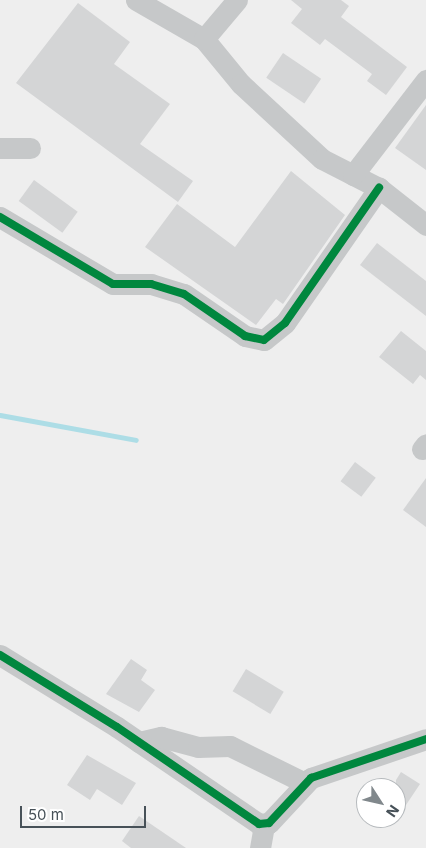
<!DOCTYPE html>
<html>
<head>
<meta charset="utf-8">
<style>
  body { margin:0 }
  #map { position:relative; width:426px; height:848px; overflow:hidden; background:#eee; font-family:Inter,sans-serif }
  div>[style] { position:absolute }
  [style*='--x'] { left:calc(var(--x)*1px); top:calc(var(--y)*1px); width:calc(var(--w)*1px); rotate:calc(var(--a)*1deg) }
  .stream>* { height:5px; margin:-2.5px; padding:0 2.5px; transform-origin:2.5px; border-radius:2.5px; background:#addde6 }
  .building>* { inset:0; background:#d4d5d6; transform-origin:0 0 }
  .minor>* { height:21px; margin:-10.5px; padding:0 10.5px; transform-origin:10.5px; border-radius:10.5px; background:#c6c8c9 }
  .cycleway>* { height:8px; margin:-4px; padding:0 4px; transform-origin:4px; border-radius:4px; background:#00873e }
  span { translate:-50% -50%; white-space:nowrap; text-align:center; line-height:1.15; -webkit-text-stroke:4px #fff; paint-order:stroke }
  .north { position:absolute; left:356px; top:778px; width:50px; height:50px; box-sizing:border-box; background:#fff; border:1px solid #b5b9bc; border-radius:50%; rotate:125deg; font-size:14px; font-weight:700; line-height:20px; text-align:center; color:#475158 }
  .north::after { content:''; display:block; margin:auto; width:18px; height:22px; background:#81888c; clip-path:polygon(50% 0,100% 100%,50% 72%,0 100%) }
  .scale { position:absolute; left:20px; top:806px; width:126px; height:22px; box-sizing:border-box; border:2px solid #475158; border-top:0; padding-left:6px; font-size:15px; line-height:18px; white-space:nowrap; color:#475158; -webkit-text-stroke:4px #fff; paint-order:stroke }
</style>
</head>
<body>
<div id="map">
  <div class="stream">
    <i style="--x:0;--y:415;--w:138;--a:10.4"></i>
  </div>
  <div class="building">
    <i style="clip-path:polygon(291px 0,341px 0,349px 6px,341px 17px,407px 67px,386px 95px,367px 81px,372px 74px,325px 39px,320px 45px,291px 23px,302px 9px)"></i>
    <i style="clip-path:polygon(78px 3px,130px 42px,114px 64px,170px 104px,140px 144px,193px 181px,178px 202px,16px 83px)"></i>
    <i style="left:283px;top:53px;width:46px;height:30px;rotate:34deg"></i>
    <i style="clip-path:polygon(426px 105px,426px 170px,395px 148px)"></i>
    <i style="clip-path:polygon(291px 171px,345px 215px,283px 304px,276px 299px,256px 325px,145px 247px,177px 204px,235px 247px)"></i>
    <i style="left:34px;top:180px;width:54px;height:26px;rotate:36deg"></i>
    <i style="clip-path:polygon(377px 243px,426px 281px,426px 316px,360px 265px)"></i>
    <i style="clip-path:polygon(401px 331px,426px 351px,426px 380px,420px 375px,413px 384px,379px 357px)"></i>
    <i style="left:355px;top:462px;width:26px;height:24px;rotate:37deg"></i>
    <i style="clip-path:polygon(426px 478px,426px 527px,403px 510px)"></i>
    <i style="clip-path:polygon(131px 659px,147px 670px,141px 680px,155px 690px,139px 712px,106px 694px)"></i>
    <i style="left:246px;top:669px;width:44px;height:26px;rotate:31deg"></i>
    <i style="clip-path:polygon(87px 755px,136px 783px,122px 805px,97px 789px,90px 800px,67px 785px)"></i>
    <i style="clip-path:polygon(401px 772px,420px 784px,396px 820px,396px 780px)"></i>
    <i style="clip-path:polygon(139px 816px,186px 848px,131px 848px,122px 841px)"></i>
  </div>
  <div class="minor">
    <i style="--x:136;--y:0;--w:78;--a:29.8"></i>
    <i style="--x:204;--y:39;--w:58;--a:50.6"></i>
    <i style="--x:241;--y:84;--w:110;--a:42.8"></i>
    <i style="--x:322;--y:159;--w:64;--a:27"></i>
    <i style="--x:379;--y:188;--w:60;--a:38.2"></i>
    <i style="--x:204;--y:39;--w:51;--a:-49.8"></i>
    <i style="--x:0;--y:148;--w:30;--a:0"></i>
    <i style="--x:353;--y:175;--w:120;--a:-52.5"></i>
    <i style="--x:0;--y:217;--w:131;--a:30.7"></i>
    <i style="--x:113;--y:284;--w:38;--a:0"></i>
    <i style="--x:151;--y:284;--w:34;--a:17"></i>
    <i style="--x:184;--y:294;--w:74;--a:34.5"></i>
    <i style="--x:245;--y:336;--w:19;--a:12"></i>
    <i style="--x:264;--y:340;--w:27;--a:-39"></i>
    <i style="--x:285;--y:323;--w:165;--a:-55.2"></i>
    <i style="--x:422;--y:449;--w:6;--a:-51"></i>
    <i style="--x:0;--y:655;--w:137;--a:31.6"></i>
    <i style="--x:117;--y:727;--w:172;--a:34.3"></i>
    <i style="--x:259;--y:824;--w:10;--a:-6"></i>
    <i style="--x:269;--y:823;--w:62;--a:-47"></i>
    <i style="--x:311;--y:778;--w:121;--a:-18.7"></i>
    <i style="--x:139;--y:742;--w:23;--a:-13"></i>
    <i style="--x:161;--y:737;--w:38;--a:15"></i>
    <i style="--x:198;--y:747;--w:32;--a:-2"></i>
    <i style="--x:230;--y:746;--w:81;--a:26.3"></i>
    <i style="--x:260;--y:848;--w:23;--a:-80"></i>
  </div>
  <div class="cycleway">
    <i style="--x:0;--y:217;--w:131;--a:30.7"></i>
    <i style="--x:113;--y:284;--w:38;--a:0"></i>
    <i style="--x:151;--y:284;--w:34;--a:17"></i>
    <i style="--x:184;--y:294;--w:74;--a:34.5"></i>
    <i style="--x:245;--y:336;--w:19;--a:12"></i>
    <i style="--x:264;--y:340;--w:27;--a:-39"></i>
    <i style="--x:285;--y:323;--w:165;--a:-55.2"></i>
    <i style="--x:0;--y:655;--w:137;--a:31.6"></i>
    <i style="--x:117;--y:727;--w:172;--a:34.3"></i>
    <i style="--x:259;--y:824;--w:10;--a:-6"></i>
    <i style="--x:269;--y:823;--w:62;--a:-47"></i>
    <i style="--x:311;--y:778;--w:121;--a:-18.7"></i>
  </div>
  <div class="north">N</div>
  <div class="scale">50 m</div>
</div>
</body>
</html>
